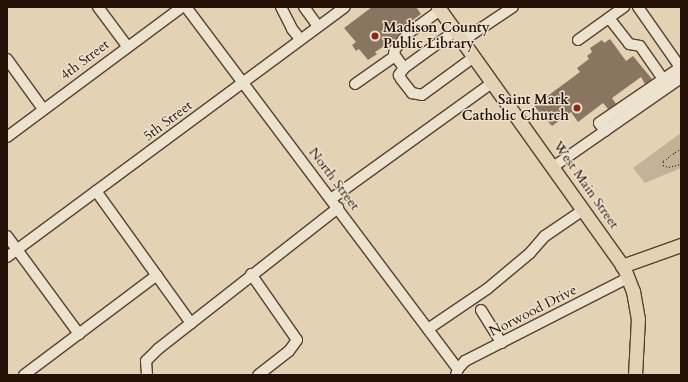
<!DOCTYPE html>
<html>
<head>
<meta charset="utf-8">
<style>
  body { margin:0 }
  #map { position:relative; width:688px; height:382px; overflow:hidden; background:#e4d2b4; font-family:Cardo,serif }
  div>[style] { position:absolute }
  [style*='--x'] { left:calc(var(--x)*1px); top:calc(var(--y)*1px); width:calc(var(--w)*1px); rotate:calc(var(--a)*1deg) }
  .green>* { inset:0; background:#c4b196 }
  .building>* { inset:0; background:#897560 }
  .path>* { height:1px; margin-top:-0.5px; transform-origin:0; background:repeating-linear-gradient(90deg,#261106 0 1px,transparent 0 3px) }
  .roads { filter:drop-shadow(1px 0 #564132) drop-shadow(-1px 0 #564132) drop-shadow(0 1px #564132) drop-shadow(0 -1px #564132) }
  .minor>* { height:10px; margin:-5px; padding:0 5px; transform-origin:5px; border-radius:5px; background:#ede2ce }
  .major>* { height:13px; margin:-6.5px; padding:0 6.5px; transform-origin:6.5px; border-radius:6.5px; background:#e4d2b4 }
  .dots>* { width:11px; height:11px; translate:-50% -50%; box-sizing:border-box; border:2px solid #ede2ce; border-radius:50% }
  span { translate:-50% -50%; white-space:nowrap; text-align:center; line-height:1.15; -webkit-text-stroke:3px #ede2ce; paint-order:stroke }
  .poi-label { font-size:14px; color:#261106; font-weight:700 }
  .left { translate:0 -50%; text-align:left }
  .right { translate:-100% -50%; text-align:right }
  .street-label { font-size:14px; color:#261106 }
  .frame { position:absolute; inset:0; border:8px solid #261106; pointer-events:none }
</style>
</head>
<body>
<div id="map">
  <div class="green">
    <i style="clip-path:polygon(681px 133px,681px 168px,645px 183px,633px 168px)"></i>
  </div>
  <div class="building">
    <i style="clip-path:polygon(372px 7px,416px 7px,421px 14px,401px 29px,402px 31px,395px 39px,375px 52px,377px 54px,368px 60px,359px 49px,356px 51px,352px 45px,356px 42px,344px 28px)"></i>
    <i style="clip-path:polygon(610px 39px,626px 61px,633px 56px,652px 79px,645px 84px,641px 77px,612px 98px,616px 104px,608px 109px,603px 103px,578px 122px,571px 112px,552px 126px,534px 106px,580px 72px,577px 68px,589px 59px,587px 56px,592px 52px,590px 48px,602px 40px,604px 43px)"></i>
  </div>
  <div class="path">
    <i style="--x:681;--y:148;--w:22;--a:144"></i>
    <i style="--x:663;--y:161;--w:4;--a:90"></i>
    <i style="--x:663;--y:165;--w:6;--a:18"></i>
    <i style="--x:669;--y:167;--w:12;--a:-14"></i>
  </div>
  <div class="roads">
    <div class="minor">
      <i style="--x:98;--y:7;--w:49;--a:53.4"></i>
      <i style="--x:186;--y:7;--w:453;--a:53.1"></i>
      <i style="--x:281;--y:7;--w:25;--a:63"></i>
      <i style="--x:292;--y:29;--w:13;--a:51"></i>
      <i style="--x:304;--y:7;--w:24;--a:54"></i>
      <i style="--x:638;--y:7;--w:73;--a:55"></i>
      <i style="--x:609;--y:18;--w:33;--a:52"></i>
      <i style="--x:629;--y:44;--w:11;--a:10"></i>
      <i style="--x:640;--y:46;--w:40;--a:55.1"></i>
      <i style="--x:455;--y:31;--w:63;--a:144"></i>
      <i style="--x:404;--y:68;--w:9;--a:126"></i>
      <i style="--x:399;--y:75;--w:4;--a:63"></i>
      <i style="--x:401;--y:79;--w:18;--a:52"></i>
      <i style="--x:412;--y:93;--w:10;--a:11"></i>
      <i style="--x:422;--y:95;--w:64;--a:-36.2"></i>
      <i style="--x:578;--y:40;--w:57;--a:-35.7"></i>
      <i style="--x:462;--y:41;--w:61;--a:-33.7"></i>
      <i style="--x:7;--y:59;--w:62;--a:54.2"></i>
      <i style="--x:404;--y:68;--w:17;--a:-126"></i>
      <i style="--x:394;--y:54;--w:5;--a:-79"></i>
      <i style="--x:395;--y:49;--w:23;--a:-49"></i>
      <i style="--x:410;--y:32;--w:37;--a:-36"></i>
      <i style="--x:355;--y:84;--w:49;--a:-35"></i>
      <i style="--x:605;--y:131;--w:10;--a:-127"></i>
      <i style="--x:599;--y:123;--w:99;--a:-34.3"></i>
      <i style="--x:7;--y:137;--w:218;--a:-36.6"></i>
      <i style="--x:553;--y:167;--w:156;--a:-34.8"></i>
      <i style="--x:96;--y:191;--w:163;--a:54.3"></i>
      <i style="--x:331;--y:199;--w:198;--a:-35.8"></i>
      <i style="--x:7;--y:236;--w:122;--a:53.7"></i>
      <i style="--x:7;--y:257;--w:420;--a:-36.5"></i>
      <i style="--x:251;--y:274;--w:80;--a:55.1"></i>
      <i style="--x:297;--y:340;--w:14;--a:126"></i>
      <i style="--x:289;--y:351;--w:39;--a:142"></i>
      <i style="--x:481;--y:310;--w:39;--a:58"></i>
      <i style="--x:428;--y:329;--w:71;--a:-34.1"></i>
      <i style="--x:487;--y:289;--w:56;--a:-39.9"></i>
      <i style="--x:530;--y:253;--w:23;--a:-49"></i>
      <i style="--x:545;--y:236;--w:46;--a:-34.4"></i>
      <i style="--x:24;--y:375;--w:166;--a:-36.9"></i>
      <i style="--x:147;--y:375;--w:14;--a:-94"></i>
      <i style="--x:146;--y:361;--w:17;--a:-45"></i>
      <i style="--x:158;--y:349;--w:229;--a:-38.1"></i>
      <i style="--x:456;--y:375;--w:6;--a:-72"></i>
      <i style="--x:458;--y:369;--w:11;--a:-49"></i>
      <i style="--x:465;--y:361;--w:183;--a:-27"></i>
    </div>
    <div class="major">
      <i style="--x:438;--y:7;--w:320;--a:54.5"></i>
      <i style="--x:624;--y:268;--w:25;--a:69"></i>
      <i style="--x:633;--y:291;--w:27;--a:80"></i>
      <i style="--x:638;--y:318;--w:57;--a:93"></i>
      <i style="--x:622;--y:266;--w:63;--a:-19.6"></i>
    </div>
  </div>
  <div class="dots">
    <i style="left:375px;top:36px;background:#8f2418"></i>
    <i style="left:577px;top:108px;background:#8f2418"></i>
  </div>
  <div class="poi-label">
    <span class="left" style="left:383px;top:36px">Madison County<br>Public Library</span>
    <span class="right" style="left:569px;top:108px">Saint Mark<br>Catholic Church</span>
  </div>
  <div class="street-label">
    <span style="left:85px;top:60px;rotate:-37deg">4th Street</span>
    <span style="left:168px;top:121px;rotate:-37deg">5th Street</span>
    <span style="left:334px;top:179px;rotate:53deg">North Street</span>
    <span style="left:586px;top:185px;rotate:55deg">West Main Street</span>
    <span style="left:533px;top:311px;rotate:-27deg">Norwood Drive</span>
  </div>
  <div class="frame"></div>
</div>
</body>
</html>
